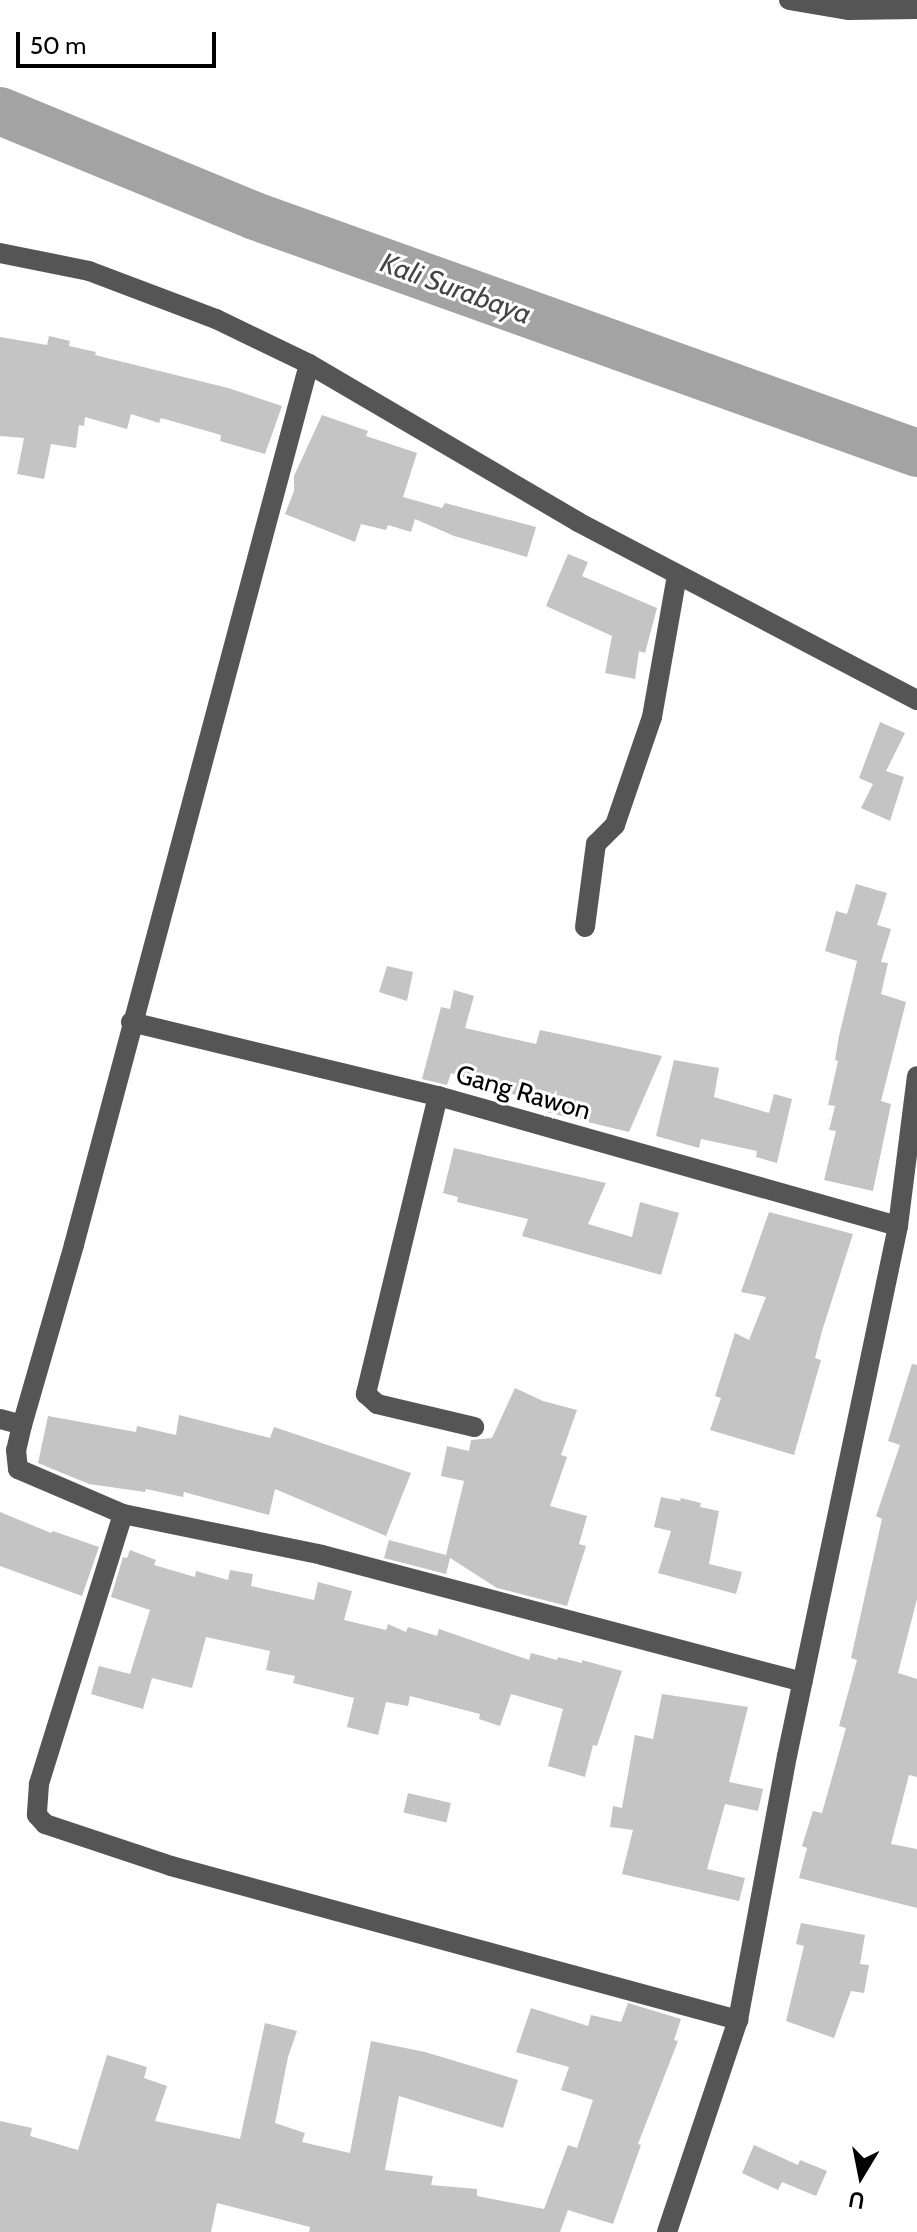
<!DOCTYPE html>
<html>
<head>
<meta charset="utf-8">
<style>
  body { margin:0 }
  #map { position:relative; width:917px; height:2232px; overflow:hidden; background:#fff; font-family:Cabin,sans-serif }
  div>[style] { position:absolute }
  [style*='--x'] { left:calc(var(--x)*1px); top:calc(var(--y)*1px); width:calc(var(--w)*1px); rotate:calc(var(--a)*1deg) }
  .river>* { height:48px; margin:-24px; padding:0 24px; transform-origin:24px; border-radius:24px; background:#a3a3a3 }
  .building>* { inset:0; background:#c4c4c4; transform-origin:0 0 }
  .minor>* { height:20px; margin:-10px; padding:0 10px; transform-origin:10px; border-radius:10px; background:#555 }
  span { translate:-50% -50%; white-space:nowrap; text-align:center; line-height:1.15; -webkit-text-stroke:6px #fff; paint-order:stroke }
  .street-label { font-size:26px; color:#000 }
  .water-label { font-size:28px; color:#444; font-style:italic }
  .north { position:absolute; left:821px; top:2136px; width:80px; height:80px; -webkit-text-stroke:6px #fff; paint-order:stroke; rotate:190deg; font-size:22px; font-weight:700; line-height:32px; text-align:center; color:#000 }
  .north::after { content:''; display:block; margin:auto; width:28px; height:36px; background:#000; clip-path:polygon(50% 0,100% 100%,50% 72%,0 100%) }
  .scale { position:absolute; left:16px; top:32px; width:200px; height:36px; box-sizing:border-box; border:4px solid #000; border-top:0; padding-left:10px; font-size:24px; line-height:28px; white-space:nowrap; color:#000; -webkit-text-stroke:6px #fff; paint-order:stroke }
</style>
</head>
<body>
<div id="map">
  <div class="river">
    <i style="--x:0;--y:111;--w:276;--a:22.4"></i>
    <i style="--x:255;--y:216;--w:703;--a:19.7"></i>
  </div>
  <div class="building">
    <i style="clip-path:polygon(49px 336px,70px 341px,69px 346px,96px 352px,95px 355px,228px 388px,282px 406px,265px 454px,220px 441px,221px 435px,161px 418px,159px 423px,131px 414px,127px 429px,85px 417px,84px 426px,79px 425px,76px 448px,51px 444px,44px 479px,17px 474px,24px 438px,0 436px,0 337px,47px 345px)"></i>
    <i style="clip-path:polygon(322px 415px,368px 431px,366px 436px,417px 453px,403px 497px,442px 508px,445px 503px,536px 527px,527px 557px,454px 536px,415px 519px,411px 532px,388px 525px,386px 530px,361px 524px,355px 542px,285px 514px,294px 491px,294px 476px)"></i>
    <i style="clip-path:polygon(568px 554px,588px 562px,582px 576px,657px 608px,645px 653px,639px 651px,635px 679px,605px 673px,612px 636px,546px 606px)"></i>
    <i style="clip-path:polygon(880px 722px,905px 733px,886px 771px,904px 777px,890px 821px,861px 808px,873px 784px,859px 778px)"></i>
    <i style="clip-path:polygon(856px 884px,887px 893px,877px 925px,891px 929px,881px 962px,888px 963px,881px 994px,906px 1002px,881px 1101px,891px 1104px,873px 1191px,824px 1180px,836px 1131px,829px 1130px,835px 1106px,828px 1105px,838px 1061px,835px 1060px,839px 1036px,857px 961px,825px 951px,836px 911px,847px 914px)"></i>
    <i style="clip-path:polygon(387px 966px,413px 972px,407px 1001px,379px 992px)"></i>
    <i style="clip-path:polygon(454px 990px,474px 996px,465px 1028px,536px 1044px,540px 1030px,662px 1056px,629px 1132px,546px 1112px,547px 1106px,451px 1073px,447px 1085px,422px 1079px,441px 1007px,450px 1009px)"></i>
    <i style="clip-path:polygon(674px 1060px,719px 1068px,714px 1097px,769px 1113px,774px 1094px,792px 1099px,777px 1163px,756px 1157px,757px 1151px,701px 1139px,699px 1148px,656px 1136px)"></i>
    <i style="clip-path:polygon(454px 1148px,606px 1183px,588px 1224px,632px 1237px,640px 1202px,679px 1213px,661px 1275px,522px 1236px,528px 1219px,457px 1202px,458px 1197px,443px 1193px)"></i>
    <i style="clip-path:polygon(769px 1212px,853px 1234px,822px 1331px,815px 1358px,821px 1360px,794px 1455px,710px 1430px,721px 1398px,715px 1396px,735px 1333px,749px 1340px,766px 1297px,741px 1292px)"></i>
    <i style="clip-path:polygon(912px 1364px,917px 1365px,917px 1599px,898px 1673px,917px 1679px,917px 1777px,909px 1775px,891px 1844px,917px 1849px,917px 1908px,799px 1878px,807px 1848px,802px 1846px,813px 1811px,822px 1813px,846px 1728px,839px 1726px,857px 1660px,851px 1658px,882px 1519px,876px 1516px,900px 1445px,888px 1441px)"></i>
    <i style="clip-path:polygon(515px 1388px,543px 1401px,577px 1410px,561px 1455px,567px 1457px,550px 1506px,587px 1516px,579px 1544px,586px 1546px,567px 1606px,497px 1588px,450px 1558px,446px 1574px,384px 1558px,389px 1540px,446px 1555px,464px 1481px,441px 1476px,447px 1446px,469px 1451px,471px 1440px,492px 1438px)"></i>
    <i style="clip-path:polygon(179px 1415px,270px 1438px,274px 1427px,411px 1473px,386px 1536px,275px 1489px,269px 1515px,184px 1492px,183px 1497px,146px 1489px,145px 1492px,89px 1484px,38px 1463px,48px 1416px,136px 1432px,137px 1426px,176px 1435px)"></i>
    <i style="clip-path:polygon(661px 1497px,680px 1501px,681px 1498px,701px 1503px,700px 1507px,719px 1511px,709px 1564px,742px 1572px,736px 1594px,658px 1573px,671px 1531px,654px 1527px)"></i>
    <i style="clip-path:polygon(0 1512px,51px 1533px,53px 1531px,99px 1547px,82px 1596px,0 1566px)"></i>
    <i style="clip-path:polygon(130px 1550px,156px 1560px,154px 1565px,195px 1577px,196px 1571px,228px 1580px,230px 1570px,253px 1574px,251px 1586px,314px 1600px,318px 1582px,352px 1591px,344px 1620px,386px 1630px,388px 1624px,406px 1632px,408px 1627px,437px 1636px,439px 1629px,529px 1660px,531px 1653px,557px 1660px,558px 1657px,582px 1663px,582px 1660px,622px 1671px,597px 1746px,593px 1745px,585px 1777px,548px 1766px,563px 1709px,511px 1694px,500px 1726px,479px 1719px,480px 1714px,410px 1696px,408px 1706px,386px 1702px,378px 1735px,347px 1727px,354px 1698px,293px 1683px,295px 1676px,266px 1670px,270px 1651px,206px 1637px,192px 1688px,152px 1678px,143px 1709px,91px 1694px,99px 1666px,130px 1674px,150px 1610px,111px 1597px,123px 1557px,127px 1558px)"></i>
    <i style="clip-path:polygon(662px 1694px,748px 1707px,729px 1782px,763px 1789px,758px 1811px,725px 1804px,707px 1869px,745px 1878px,739px 1901px,622px 1874px,633px 1830px,610px 1827px,613px 1806px,622px 1808px,635px 1735px,653px 1739px)"></i>
    <i style="left:408px;top:1793px;width:44px;height:20px;rotate:13deg"></i>
    <i style="clip-path:polygon(801px 1923px,865px 1935px,860px 1964px,869px 1965px,864px 1993px,851px 1991px,834px 2038px,786px 2021px,804px 1946px,796px 1944px)"></i>
    <i style="clip-path:polygon(628px 2003px,681px 2019px,674px 2040px,678px 2041px,638px 2144px,641px 2145px,613px 2224px,568px 2210px,560px 2232px,309px 2232px,310px 2227px,217px 2203px,211px 2232px,0 2232px,0 2121px,32px 2128px,30px 2136px,78px 2150px,107px 2055px,147px 2067px,144px 2078px,167px 2086px,155px 2121px,240px 2139px,265px 2023px,297px 2031px,288px 2057px,275px 2123px,305px 2133px,302px 2142px,350px 2153px,371px 2041px,425px 2052px,518px 2080px,503px 2128px,399px 2096px,385px 2170px,433px 2176px,431px 2185px,477px 2189px,477px 2196px,544px 2209px,568px 2145px,577px 2148px,593px 2100px,561px 2090px,569px 2067px,516px 2052px,531px 2008px,588px 2026px,591px 2015px,621px 2022px)"></i>
    <i style="clip-path:polygon(754px 2145px,798px 2165px,800px 2160px,827px 2171px,816px 2196px,782px 2182px,778px 2190px,742px 2173px)"></i>
  </div>
  <div class="minor">
    <i style="--x:789;--y:0;--w:61;--a:9.5"></i>
    <i style="--x:849;--y:10;--w:68;--a:-0.8"></i>
    <i style="--x:0;--y:253;--w:91;--a:11.4"></i>
    <i style="--x:89;--y:271;--w:136;--a:20.7"></i>
    <i style="--x:216;--y:319;--w:103;--a:25.8"></i>
    <i style="--x:309;--y:364;--w:312;--a:30.4"></i>
    <i style="--x:578;--y:522;--w:383;--a:27.7"></i>
    <i style="--x:309;--y:364;--w:912;--a:104.94"></i>
    <i style="--x:74;--y:1245;--w:187;--a:106.1"></i>
    <i style="--x:22;--y:1425;--w:26;--a:103"></i>
    <i style="--x:16;--y:1450;--w:19;--a:84"></i>
    <i style="--x:18;--y:1469;--w:114;--a:23.2"></i>
    <i style="--x:123;--y:1514;--w:203;--a:11.6"></i>
    <i style="--x:322;--y:1555;--w:497;--a:14.8"></i>
    <i style="--x:585;--y:927;--w:84;--a:-82.5"></i>
    <i style="--x:596;--y:844;--w:27;--a:-45"></i>
    <i style="--x:615;--y:825;--w:114;--a:-71.1"></i>
    <i style="--x:652;--y:717;--w:144;--a:-80"></i>
    <i style="--x:131;--y:1022;--w:316;--a:13.6"></i>
    <i style="--x:438;--y:1096;--w:478;--a:15.8"></i>
    <i style="--x:438;--y:1096;--w:307;--a:103.6"></i>
    <i style="--x:366;--y:1394;--w:15;--a:42"></i>
    <i style="--x:377;--y:1404;--w:100;--a:13.3"></i>
    <i style="--x:0;--y:1419;--w:23;--a:15"></i>
    <i style="--x:123;--y:1514;--w:283;--a:107.3"></i>
    <i style="--x:39;--y:1784;--w:31;--a:94"></i>
    <i style="--x:37;--y:1815;--w:12;--a:48"></i>
    <i style="--x:45;--y:1824;--w:133;--a:18.4"></i>
    <i style="--x:171;--y:1866;--w:588;--a:15.2"></i>
    <i style="--x:667;--y:2232;--w:224;--a:-71.5"></i>
    <i style="--x:738;--y:2020;--w:269;--a:-79.5"></i>
    <i style="--x:787;--y:1756;--w:541;--a:-78.17"></i>
    <i style="--x:898;--y:1226;--w:151;--a:-82.8"></i>
  </div>
  <div class="street-label">
    <span style="left:523px;top:1093px;rotate:16deg">Gang Rawon</span>
  </div>
  <div class="water-label">
    <span style="left:456px;top:288px;rotate:20deg">Kali Surabaya</span>
  </div>
  <div class="north">U</div>
  <div class="scale">50 m</div>
</div>
</body>
</html>
